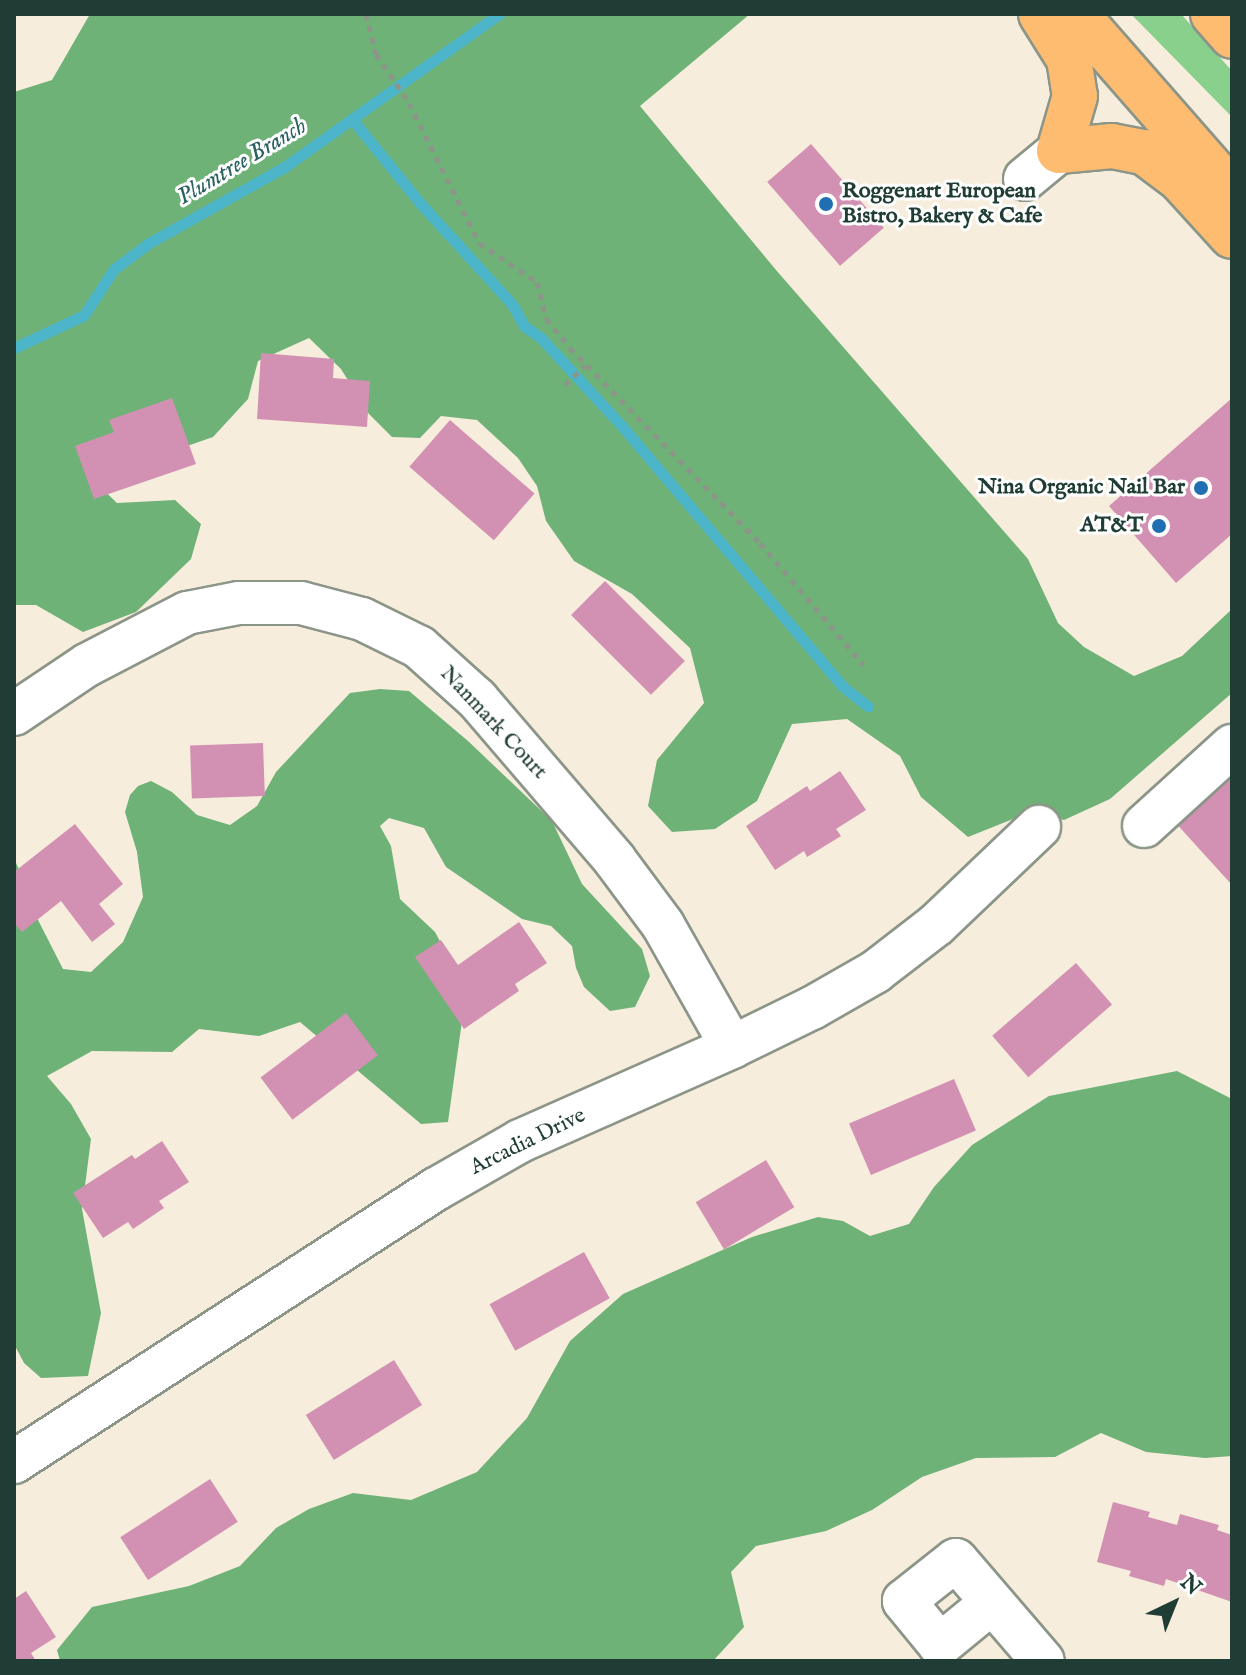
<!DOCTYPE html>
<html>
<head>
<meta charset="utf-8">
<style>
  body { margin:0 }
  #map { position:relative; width:1246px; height:1675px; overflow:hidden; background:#f7eddc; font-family:"IM FELL English",serif }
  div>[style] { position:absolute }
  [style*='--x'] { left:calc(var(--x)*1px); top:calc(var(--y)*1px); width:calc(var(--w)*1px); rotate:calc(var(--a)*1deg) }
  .green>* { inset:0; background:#88d08b }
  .forest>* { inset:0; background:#6eb277 }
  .stream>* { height:11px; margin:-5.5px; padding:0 5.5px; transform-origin:5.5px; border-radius:5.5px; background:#4cb5ca }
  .building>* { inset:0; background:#d291b2; transform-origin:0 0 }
  .path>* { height:5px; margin-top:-2.5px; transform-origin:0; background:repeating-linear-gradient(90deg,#8b9588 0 6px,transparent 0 12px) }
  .roads { filter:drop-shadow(2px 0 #8b9588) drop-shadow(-2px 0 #8b9588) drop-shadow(0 2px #8b9588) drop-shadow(0 -2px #8b9588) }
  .minor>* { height:42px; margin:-21px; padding:0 21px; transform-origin:21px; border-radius:21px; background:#fff }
  .major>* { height:44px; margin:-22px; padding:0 22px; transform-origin:22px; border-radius:22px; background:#fdbc70 }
  .dots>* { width:22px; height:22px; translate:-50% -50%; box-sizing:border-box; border:4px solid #fff; border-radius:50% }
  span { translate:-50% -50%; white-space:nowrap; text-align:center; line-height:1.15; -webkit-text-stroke:6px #fff; paint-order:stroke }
  .poi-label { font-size:22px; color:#1f3d34; font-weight:700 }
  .left { translate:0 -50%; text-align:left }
  .right { translate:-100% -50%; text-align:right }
  .street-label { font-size:22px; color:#1f3d34 }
  .water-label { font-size:24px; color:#2c6161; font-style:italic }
  .frame { position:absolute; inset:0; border:16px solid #1f3d34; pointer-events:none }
  .north { position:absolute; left:1134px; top:1563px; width:80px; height:80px; -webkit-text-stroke:6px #fff; paint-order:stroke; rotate:43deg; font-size:22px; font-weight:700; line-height:32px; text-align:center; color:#1f3d34 }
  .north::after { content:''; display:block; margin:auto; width:28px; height:36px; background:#1f3d34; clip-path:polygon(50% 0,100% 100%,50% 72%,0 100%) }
</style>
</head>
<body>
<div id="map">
  <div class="green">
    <i style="clip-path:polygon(1131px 14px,1181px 14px,1232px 71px,1232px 117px)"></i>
  </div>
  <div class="forest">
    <i style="clip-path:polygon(90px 14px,750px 14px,640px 106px,776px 270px,1028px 559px,1058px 623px,1084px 647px,1134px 676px,1182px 656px,1232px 609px,1232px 693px,1110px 799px,1064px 820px,1028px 813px,968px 837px,921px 797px,900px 756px,847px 719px,792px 724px,757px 801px,715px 829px,672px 832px,648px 806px,657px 760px,704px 703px,690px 648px,632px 594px,574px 561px,546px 521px,537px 486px,518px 458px,477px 420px,441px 416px,420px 438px,392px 437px,369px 414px,341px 369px,309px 338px,258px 361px,248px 399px,213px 437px,92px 479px,117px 503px,175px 500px,201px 524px,191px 559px,136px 612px,83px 632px,36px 605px,14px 605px,14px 92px,52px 80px)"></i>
    <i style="clip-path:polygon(380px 689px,409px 691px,468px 741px,552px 821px,582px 884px,642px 949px,650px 976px,635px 1007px,610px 1011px,584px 987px,576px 968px,572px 946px,551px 926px,522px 919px,446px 867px,424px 828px,389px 818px,380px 826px,391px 846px,400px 899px,435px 932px,457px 973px,462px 1021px,448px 1122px,421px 1124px,300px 1022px,259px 1036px,199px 1029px,172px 1052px,92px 1051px,47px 1076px,71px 1104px,91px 1139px,82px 1209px,101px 1313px,88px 1376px,41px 1378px,24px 1363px,14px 1344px,14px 859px,28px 887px,37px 918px,63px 969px,91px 972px,123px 942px,143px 897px,137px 852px,125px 812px,130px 795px,138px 786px,151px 781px,172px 792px,197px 815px,230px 825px,257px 806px,276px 772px,350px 693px)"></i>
    <i style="clip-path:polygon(1177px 1071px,1232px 1099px,1232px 1456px,1205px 1458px,1146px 1452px,1101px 1433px,1055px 1457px,976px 1458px,922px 1477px,872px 1510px,826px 1531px,756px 1546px,731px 1572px,744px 1627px,713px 1661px,60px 1661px,57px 1650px,92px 1607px,189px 1586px,240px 1566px,276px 1528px,309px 1509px,353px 1493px,411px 1500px,477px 1472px,527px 1418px,570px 1341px,623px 1294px,752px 1237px,818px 1217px,843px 1221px,870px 1236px,909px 1224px,934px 1187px,972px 1145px,1049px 1096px)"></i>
  </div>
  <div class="stream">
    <i style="--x:352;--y:119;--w:108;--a:51"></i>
    <i style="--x:420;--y:203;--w:137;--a:47.7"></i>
    <i style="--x:512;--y:304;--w:25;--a:61"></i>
    <i style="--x:524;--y:326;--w:21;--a:35"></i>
    <i style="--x:541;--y:338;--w:118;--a:47.4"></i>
    <i style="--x:621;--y:425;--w:342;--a:49.7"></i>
    <i style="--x:842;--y:686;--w:33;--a:38"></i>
    <i style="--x:14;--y:348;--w:77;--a:-25.2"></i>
    <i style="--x:84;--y:315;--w:55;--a:-56.9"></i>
    <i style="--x:114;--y:269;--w:44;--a:-36.6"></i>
    <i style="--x:149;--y:243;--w:157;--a:-29.3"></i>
    <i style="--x:286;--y:166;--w:262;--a:-35.5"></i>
  </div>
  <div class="building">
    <i style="left:811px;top:144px;width:111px;height:58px;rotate:49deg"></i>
    <i style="clip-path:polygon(261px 353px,334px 359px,333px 378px,370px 381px,367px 427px,257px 419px)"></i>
    <i style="clip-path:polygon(172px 398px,196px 464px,94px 499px,75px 446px,114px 432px,109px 420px)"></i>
    <i style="clip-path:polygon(1232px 398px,1232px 534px,1176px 583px,1109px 506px)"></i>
    <i style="left:450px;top:420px;width:112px;height:62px;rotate:41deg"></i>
    <i style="left:605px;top:581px;width:113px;height:48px;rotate:45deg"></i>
    <i style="left:263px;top:743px;width:53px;height:73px;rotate:88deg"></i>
    <i style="clip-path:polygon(1232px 767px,1232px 885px,1173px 820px)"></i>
    <i style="clip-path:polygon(840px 771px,866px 810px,836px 829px,841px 836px,807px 857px,804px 851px,775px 870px,746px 826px,807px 786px,810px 791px)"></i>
    <i style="clip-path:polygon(75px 824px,123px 884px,99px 904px,115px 924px,92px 942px,61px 901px,22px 932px,14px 923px,14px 872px)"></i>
    <i style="clip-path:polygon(519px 922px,547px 963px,515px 984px,519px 991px,464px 1029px,415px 957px,441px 940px,458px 965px)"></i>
    <i style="left:1076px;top:963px;width:55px;height:111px;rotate:49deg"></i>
    <i style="left:346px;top:1013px;width:53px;height:107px;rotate:53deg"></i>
    <i style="left:954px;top:1079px;width:56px;height:114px;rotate:67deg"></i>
    <i style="clip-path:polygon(162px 1141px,189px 1182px,159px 1201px,164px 1208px,133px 1229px,128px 1222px,103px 1238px,73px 1193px,132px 1155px,135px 1159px)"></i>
    <i style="left:766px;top:1160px;width:55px;height:82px;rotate:59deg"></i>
    <i style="left:584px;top:1252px;width:53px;height:108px;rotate:61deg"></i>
    <i style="left:394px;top:1360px;width:53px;height:104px;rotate:58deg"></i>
    <i style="left:210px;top:1479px;width:51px;height:107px;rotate:57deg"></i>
    <i style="clip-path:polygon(1113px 1502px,1150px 1512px,1148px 1517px,1177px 1525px,1180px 1514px,1219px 1525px,1217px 1530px,1232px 1535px,1232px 1602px,1166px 1579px,1164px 1586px,1129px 1576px,1131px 1571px,1097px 1562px)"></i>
    <i style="clip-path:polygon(26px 1591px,56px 1637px,31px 1653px,36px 1661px,14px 1661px,14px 1599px)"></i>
  </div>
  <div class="path">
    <i style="--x:366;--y:14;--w:41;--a:76"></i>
    <i style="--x:376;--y:54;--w:59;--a:56"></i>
    <i style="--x:409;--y:103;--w:157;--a:63.4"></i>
    <i style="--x:479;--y:243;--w:70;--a:33.9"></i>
    <i style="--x:537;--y:282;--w:38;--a:76"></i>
    <i style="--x:546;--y:319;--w:38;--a:50"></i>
    <i style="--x:570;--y:348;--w:272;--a:45.7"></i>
    <i style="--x:760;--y:543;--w:160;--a:49.6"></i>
    <i style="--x:565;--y:385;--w:28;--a:-44"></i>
  </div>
  <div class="roads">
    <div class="minor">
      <i style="--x:1025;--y:179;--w:44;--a:-39.5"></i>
      <i style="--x:14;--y:714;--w:88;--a:-33.9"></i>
      <i style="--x:87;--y:665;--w:113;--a:-27.5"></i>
      <i style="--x:187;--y:613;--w:53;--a:-10.9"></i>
      <i style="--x:239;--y:603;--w:62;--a:0"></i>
      <i style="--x:301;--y:603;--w:63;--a:14.7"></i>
      <i style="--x:362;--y:619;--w:64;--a:26.2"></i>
      <i style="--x:419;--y:647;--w:78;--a:41.9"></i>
      <i style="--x:477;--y:699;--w:211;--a:49.4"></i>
      <i style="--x:614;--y:859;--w:82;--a:53.4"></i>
      <i style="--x:663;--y:925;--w:140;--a:60.5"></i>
      <i style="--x:1144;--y:826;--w:119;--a:-42.3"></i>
      <i style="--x:14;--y:1462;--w:503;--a:-32.9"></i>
      <i style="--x:436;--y:1189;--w:97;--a:-29.7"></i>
      <i style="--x:520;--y:1141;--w:232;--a:-23.9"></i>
      <i style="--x:732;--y:1047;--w:89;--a:-26"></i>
      <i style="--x:812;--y:1008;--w:73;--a:-29.7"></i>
      <i style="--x:875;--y:972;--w:78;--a:-37.7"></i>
      <i style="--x:937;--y:924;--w:141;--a:-43.6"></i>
      <i style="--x:990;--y:1604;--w:65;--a:140.6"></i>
      <i style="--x:940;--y:1645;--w:57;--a:-129.3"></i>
      <i style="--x:904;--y:1601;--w:66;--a:-38.3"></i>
      <i style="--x:956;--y:1560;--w:133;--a:49.3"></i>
    </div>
    <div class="major">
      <i style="--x:1041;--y:14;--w:53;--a:58.1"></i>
      <i style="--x:1069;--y:59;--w:37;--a:81"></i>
      <i style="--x:1075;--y:96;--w:57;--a:106.2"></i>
      <i style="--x:1059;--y:151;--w:53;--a:-5.4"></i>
      <i style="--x:1112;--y:146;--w:33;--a:11"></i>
      <i style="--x:1144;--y:152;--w:45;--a:36.9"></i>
      <i style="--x:1180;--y:179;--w:77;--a:47.6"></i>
      <i style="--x:1076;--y:14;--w:237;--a:48.8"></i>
      <i style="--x:1213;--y:14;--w:29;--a:49"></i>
    </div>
  </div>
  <div class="dots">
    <i style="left:826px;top:204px;background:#1f6fb2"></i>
    <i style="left:1201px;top:488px;background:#1f6fb2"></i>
    <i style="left:1159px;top:526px;background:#1f6fb2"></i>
  </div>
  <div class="poi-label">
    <span class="left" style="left:842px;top:204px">Roggenart European<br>Bistro, Bakery &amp; Cafe</span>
    <span class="right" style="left:1185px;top:488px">Nina Organic Nail Bar</span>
    <span class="right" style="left:1143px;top:526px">AT&amp;T</span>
  </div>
  <div class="street-label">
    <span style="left:493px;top:723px;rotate:47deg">Nanmark Court</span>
    <span style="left:528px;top:1142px;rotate:-26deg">Arcadia Drive</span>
  </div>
  <div class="water-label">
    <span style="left:242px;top:162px;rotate:-31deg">Plumtree Branch</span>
  </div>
  <div class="frame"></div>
  <div class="north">N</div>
</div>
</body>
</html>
